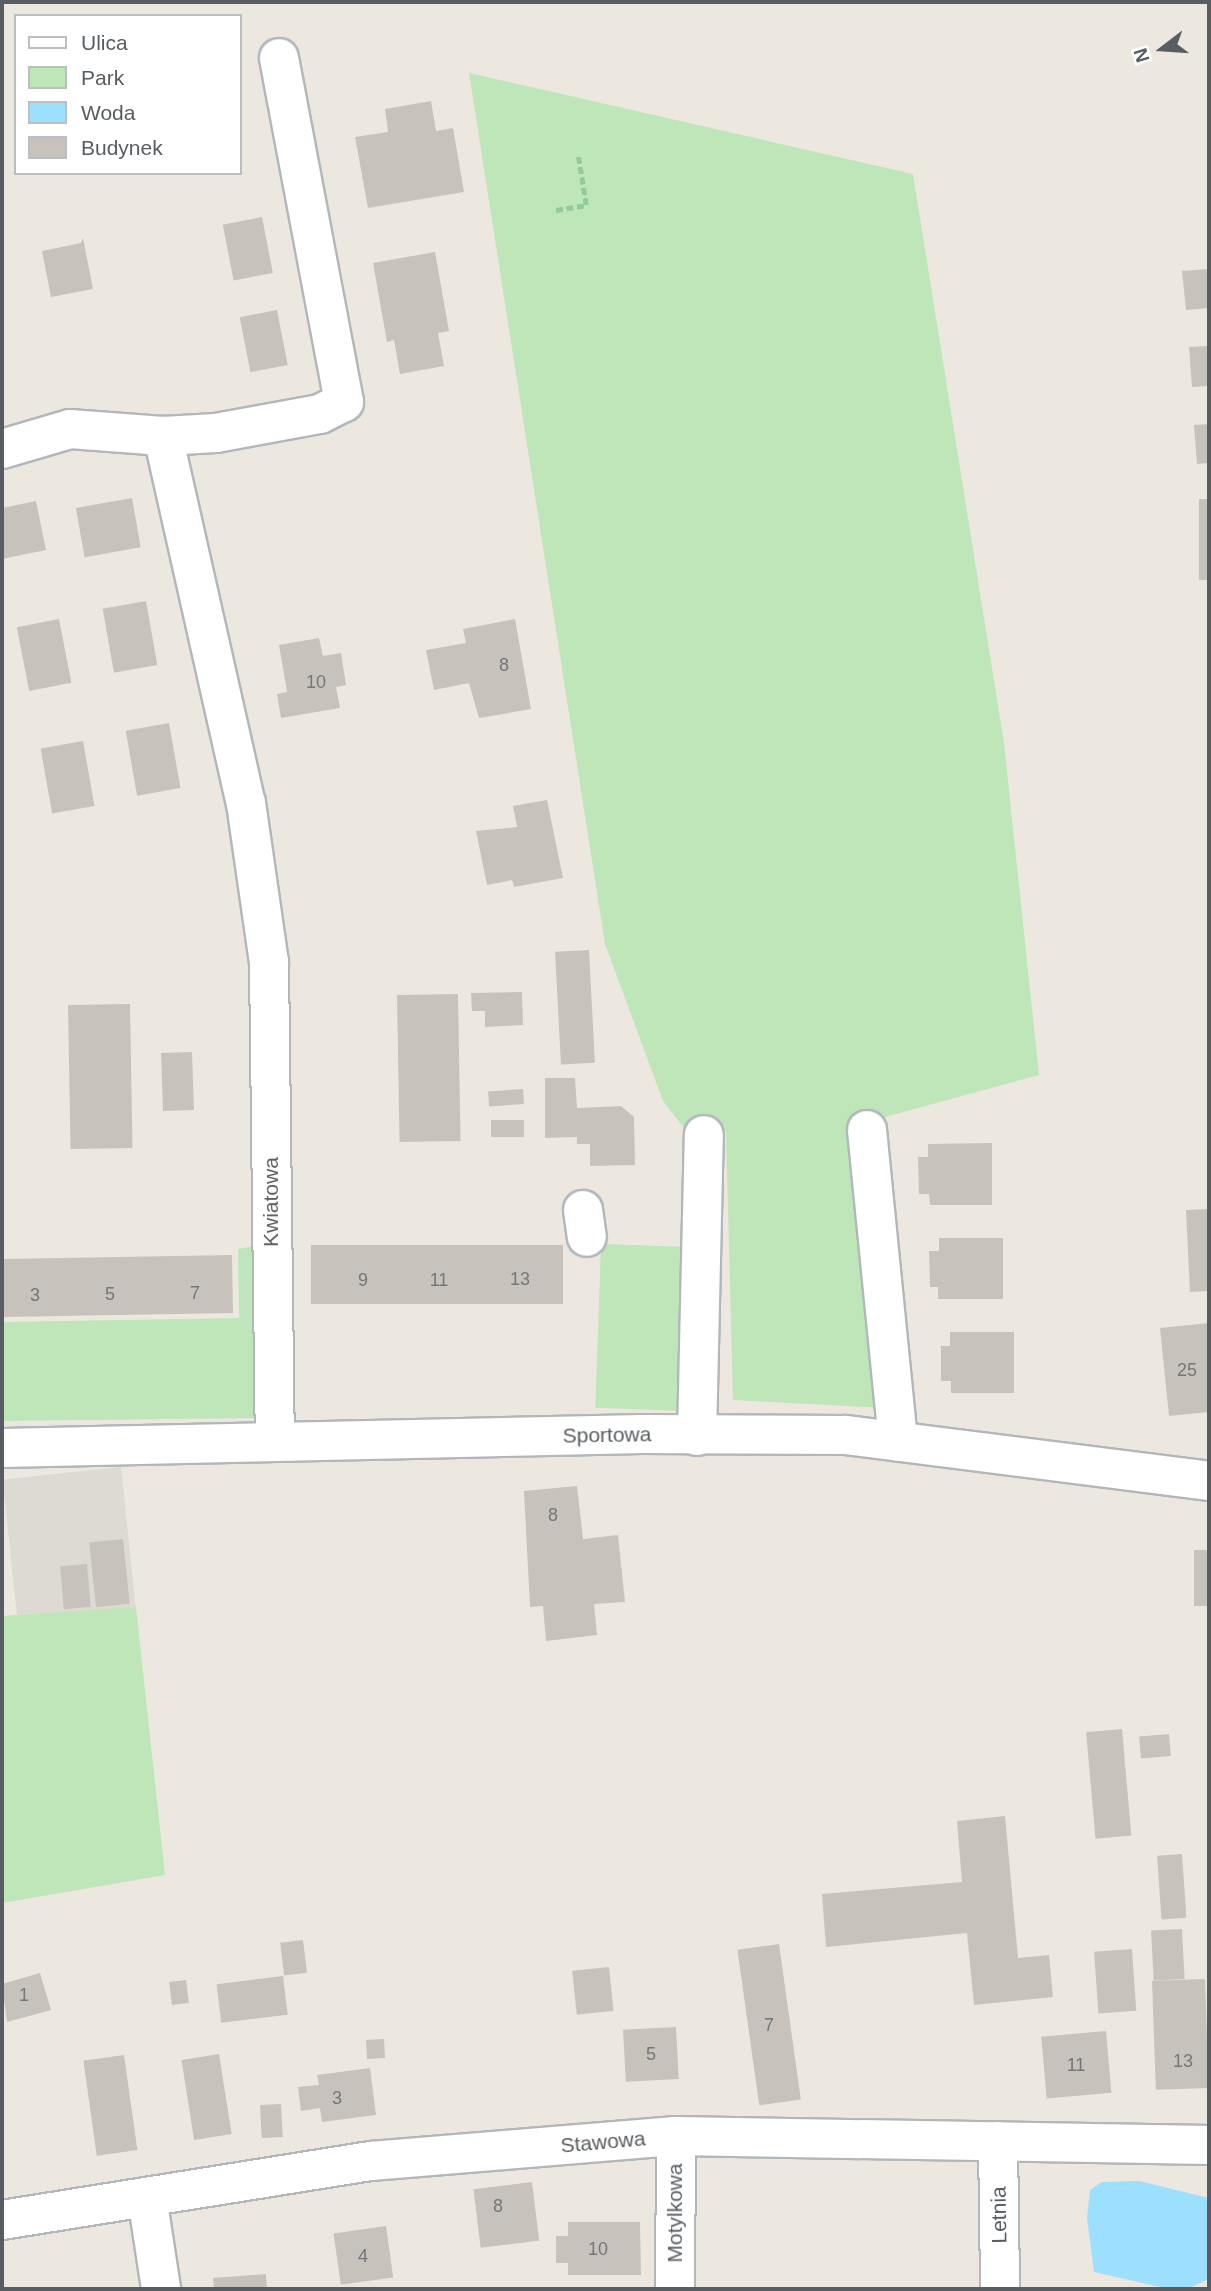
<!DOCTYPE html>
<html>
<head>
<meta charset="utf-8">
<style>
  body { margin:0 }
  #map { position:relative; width:1211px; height:2291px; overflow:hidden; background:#ede8df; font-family:Arial,sans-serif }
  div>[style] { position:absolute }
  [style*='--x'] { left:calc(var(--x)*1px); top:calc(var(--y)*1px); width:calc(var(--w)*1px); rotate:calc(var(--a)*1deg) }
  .industrial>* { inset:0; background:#dddad4; transform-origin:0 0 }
  .green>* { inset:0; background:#bee6b9; transform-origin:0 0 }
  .water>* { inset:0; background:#9cdfff }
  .building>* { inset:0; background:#c7c3bc; transform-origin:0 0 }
  .path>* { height:4.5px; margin-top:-2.25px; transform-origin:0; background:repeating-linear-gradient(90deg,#93ca9d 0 7px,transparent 0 10.5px) }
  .roads { filter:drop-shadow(2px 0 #b2b7bb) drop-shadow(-2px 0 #b2b7bb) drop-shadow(0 2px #b2b7bb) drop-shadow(0 -2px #b2b7bb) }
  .minor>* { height:38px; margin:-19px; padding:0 19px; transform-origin:19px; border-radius:19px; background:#fff }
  span { translate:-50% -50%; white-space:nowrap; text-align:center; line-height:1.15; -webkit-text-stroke:6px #fff; paint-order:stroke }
  .number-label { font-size:18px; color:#747678 }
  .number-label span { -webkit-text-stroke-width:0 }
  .street-label { font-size:21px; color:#585d61 }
  .frame { position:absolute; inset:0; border:4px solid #585d61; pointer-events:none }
  .legend { position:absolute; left:14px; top:14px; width:228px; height:161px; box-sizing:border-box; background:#fff; border:2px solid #bcbec0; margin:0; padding:9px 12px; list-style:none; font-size:21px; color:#585d61 }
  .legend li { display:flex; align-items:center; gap:14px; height:35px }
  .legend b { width:35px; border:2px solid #bcbec0 }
  .north { position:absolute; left:1127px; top:14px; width:70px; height:70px; -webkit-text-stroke:5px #fff; paint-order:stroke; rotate:253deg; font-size:19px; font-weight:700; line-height:28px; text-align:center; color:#585d61 }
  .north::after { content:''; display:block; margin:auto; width:24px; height:32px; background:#585d61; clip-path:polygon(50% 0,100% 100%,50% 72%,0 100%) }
</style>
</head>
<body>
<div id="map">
  <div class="industrial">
    <i style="left:121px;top:1467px;width:141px;height:119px;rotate:84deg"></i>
  </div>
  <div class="green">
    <i style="clip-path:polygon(469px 73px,913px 174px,1004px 743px,1039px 1075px,856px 1125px,884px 1408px,733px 1400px,726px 1131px,687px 1132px,663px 1101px,605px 944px)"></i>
    <i style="clip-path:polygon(254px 1246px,258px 1418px,2px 1421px,2px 1322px,239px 1318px,238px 1249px)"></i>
    <i style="left:689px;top:1247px;width:164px;height:88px;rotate:92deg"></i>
    <i style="clip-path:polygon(136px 1607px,165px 1875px,2px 1903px,2px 1616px)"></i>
  </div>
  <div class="water">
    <i style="clip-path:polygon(1139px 2181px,1209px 2198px,1209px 2279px,1187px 2289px,1169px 2289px,1094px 2272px,1087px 2218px,1090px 2190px,1102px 2182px)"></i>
  </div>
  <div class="building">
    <i style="clip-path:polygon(431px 101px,436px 131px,453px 128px,464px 192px,368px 208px,355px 137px,388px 132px,385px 109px)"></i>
    <i style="left:262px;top:217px;width:57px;height:40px;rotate:79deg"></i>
    <i style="clip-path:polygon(83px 238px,93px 289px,51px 297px,42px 251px,81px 243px)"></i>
    <i style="clip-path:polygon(435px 252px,449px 331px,438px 333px,444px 366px,400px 374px,394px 340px,387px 342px,373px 263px)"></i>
    <i style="clip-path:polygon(1209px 269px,1209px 308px,1186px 310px,1182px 271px)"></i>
    <i style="left:277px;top:310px;width:56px;height:38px;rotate:79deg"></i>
    <i style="clip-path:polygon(1209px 346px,1209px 386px,1192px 387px,1189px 347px)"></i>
    <i style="clip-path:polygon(1209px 424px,1209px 463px,1197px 464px,1194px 425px)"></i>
    <i style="left:132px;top:498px;width:50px;height:57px;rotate:80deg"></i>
    <i style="left:1209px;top:499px;width:81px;height:10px;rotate:90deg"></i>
    <i style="clip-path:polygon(36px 501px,46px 550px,2px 559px,2px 508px)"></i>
    <i style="left:146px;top:601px;width:65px;height:44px;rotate:80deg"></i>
    <i style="left:59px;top:619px;width:65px;height:43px;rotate:79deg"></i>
    <i style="clip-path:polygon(515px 619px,531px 709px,479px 718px,469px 683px,434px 690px,426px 650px,466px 643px,463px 629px)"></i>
    <i style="clip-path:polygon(319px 638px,323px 656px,341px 653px,346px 685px,336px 687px,340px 708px,281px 718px,277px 694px,287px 692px,279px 645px)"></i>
    <i style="left:169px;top:723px;width:66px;height:44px;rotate:80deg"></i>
    <i style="left:83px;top:741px;width:66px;height:43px;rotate:80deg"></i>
    <i style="clip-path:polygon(547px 800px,563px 878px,514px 887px,512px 880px,487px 885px,476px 831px,517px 827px,513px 806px)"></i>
    <i style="left:589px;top:950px;width:113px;height:34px;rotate:87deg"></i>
    <i style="clip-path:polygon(522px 992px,523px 1025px,485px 1027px,485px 1011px,472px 1011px,471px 993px)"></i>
    <i style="left:458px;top:994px;width:147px;height:61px;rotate:89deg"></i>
    <i style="left:130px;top:1004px;width:144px;height:62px;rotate:89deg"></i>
    <i style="left:192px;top:1052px;width:58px;height:31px;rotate:88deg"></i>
    <i style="clip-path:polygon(545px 1078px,575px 1078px,577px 1108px,621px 1106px,634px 1117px,635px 1165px,590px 1166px,590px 1144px,577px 1144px,577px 1137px,545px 1138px)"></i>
    <i style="left:523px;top:1089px;width:15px;height:35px;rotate:86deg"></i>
    <i style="left:524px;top:1120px;width:17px;height:33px;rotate:90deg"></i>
    <i style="clip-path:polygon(992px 1143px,992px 1205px,930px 1205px,929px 1194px,919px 1194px,918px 1157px,928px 1157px,928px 1144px)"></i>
    <i style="clip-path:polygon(1209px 1209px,1209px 1291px,1190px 1292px,1186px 1210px)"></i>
    <i style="clip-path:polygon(939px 1238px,1003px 1238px,1003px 1299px,938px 1299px,938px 1287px,930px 1287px,929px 1251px,939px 1251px)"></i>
    <i style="left:563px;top:1245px;width:59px;height:252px;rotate:90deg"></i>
    <i style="left:232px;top:1255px;width:58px;height:230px;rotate:89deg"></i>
    <i style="clip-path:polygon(1209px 1323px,1209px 1412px,1169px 1416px,1160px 1328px)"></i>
    <i style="clip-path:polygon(950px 1332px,1014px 1332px,1014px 1393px,951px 1393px,951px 1381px,941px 1381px,941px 1346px,950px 1346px)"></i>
    <i style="clip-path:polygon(577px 1486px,583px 1539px,618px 1535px,625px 1602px,594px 1604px,597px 1635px,546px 1641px,543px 1606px,530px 1607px,524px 1491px)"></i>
    <i style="left:123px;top:1539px;width:65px;height:34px;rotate:84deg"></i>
    <i style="left:1194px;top:1550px;width:15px;height:56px"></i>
    <i style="left:87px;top:1564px;width:43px;height:27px;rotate:85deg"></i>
    <i style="left:1122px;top:1729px;width:107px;height:36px;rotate:85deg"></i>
    <i style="left:1169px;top:1734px;width:22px;height:30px;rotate:85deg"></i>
    <i style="clip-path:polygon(1005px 1816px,1018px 1958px,1049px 1955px,1053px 1997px,974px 2005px,967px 1933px,826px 1947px,822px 1894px,962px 1882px,957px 1821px)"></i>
    <i style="left:1182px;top:1854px;width:64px;height:25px;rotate:86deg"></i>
    <i style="left:1182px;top:1929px;width:50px;height:31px;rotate:87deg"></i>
    <i style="left:303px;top:1940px;width:33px;height:23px;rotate:83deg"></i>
    <i style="left:779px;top:1944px;width:157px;height:42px;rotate:82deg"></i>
    <i style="left:1132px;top:1949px;width:62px;height:38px;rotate:86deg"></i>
    <i style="left:609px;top:1967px;width:44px;height:37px;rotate:84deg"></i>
    <i style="clip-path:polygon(40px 1973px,51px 2010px,7px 2022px,2px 1984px)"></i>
    <i style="left:283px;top:1976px;width:39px;height:67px;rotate:83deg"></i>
    <i style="left:1205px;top:1979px;width:109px;height:53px;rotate:88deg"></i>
    <i style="left:186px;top:1980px;width:23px;height:17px;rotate:83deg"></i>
    <i style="left:676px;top:2027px;width:52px;height:53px;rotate:87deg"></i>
    <i style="left:1106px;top:2031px;width:62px;height:65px;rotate:85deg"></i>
    <i style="left:384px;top:2039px;width:19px;height:18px;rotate:87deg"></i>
    <i style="left:219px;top:2054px;width:81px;height:38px;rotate:81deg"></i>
    <i style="left:124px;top:2055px;width:96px;height:41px;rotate:82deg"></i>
    <i style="clip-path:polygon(370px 2068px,376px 2115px,322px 2122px,320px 2108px,301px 2111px,298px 2087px,319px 2085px,317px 2075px)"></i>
    <i style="left:281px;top:2104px;width:33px;height:21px;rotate:87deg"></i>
    <i style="left:532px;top:2182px;width:59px;height:59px;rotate:83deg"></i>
    <i style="clip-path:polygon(568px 2222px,640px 2222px,641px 2275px,568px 2275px,568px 2263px,556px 2263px,556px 2236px,568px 2236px)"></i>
    <i style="left:386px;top:2226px;width:52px;height:53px;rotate:82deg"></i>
    <i style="clip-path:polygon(266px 2274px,267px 2289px,214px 2289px,213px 2278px)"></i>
  </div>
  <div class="path">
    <i style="--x:556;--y:210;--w:30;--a:-9"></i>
    <i style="--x:586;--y:205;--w:51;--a:-99.1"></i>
  </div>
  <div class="roads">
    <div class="minor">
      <i style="--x:163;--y:436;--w:53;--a:-3.2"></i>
      <i style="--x:216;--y:433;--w:106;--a:-10.4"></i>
      <i style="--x:320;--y:414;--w:27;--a:-27"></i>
      <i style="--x:344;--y:402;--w:350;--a:-100.7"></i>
      <i style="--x:2;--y:449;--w:71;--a:-16.4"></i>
      <i style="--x:70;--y:429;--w:93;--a:4.3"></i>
      <i style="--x:163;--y:436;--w:376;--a:77.3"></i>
      <i style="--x:246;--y:803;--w:161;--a:81.8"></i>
      <i style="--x:269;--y:962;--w:480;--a:89.3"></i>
      <i style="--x:867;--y:1130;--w:313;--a:84.3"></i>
      <i style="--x:583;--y:1210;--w:27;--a:82"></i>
      <i style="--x:697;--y:1436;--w:301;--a:-88.7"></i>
      <i style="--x:2;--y:1448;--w:640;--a:-1.25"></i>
      <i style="--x:642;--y:1434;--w:204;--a:0.3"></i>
      <i style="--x:846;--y:1435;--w:366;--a:7.2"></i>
      <i style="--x:998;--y:2141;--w:148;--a:89.2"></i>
      <i style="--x:147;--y:2197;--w:93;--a:81.3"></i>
      <i style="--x:2;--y:2220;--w:374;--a:-9.1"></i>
      <i style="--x:371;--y:2161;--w:306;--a:-4.7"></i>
      <i style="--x:676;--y:2136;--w:533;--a:0.97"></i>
      <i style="--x:675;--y:2289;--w:153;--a:-89.6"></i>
    </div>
  </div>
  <div class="number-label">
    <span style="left:504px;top:665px">8</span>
    <span style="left:316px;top:682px">10</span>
    <span style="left:520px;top:1279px">13</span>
    <span style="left:363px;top:1280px">9</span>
    <span style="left:439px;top:1280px">11</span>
    <span style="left:195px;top:1293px">7</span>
    <span style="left:110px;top:1294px">5</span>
    <span style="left:35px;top:1295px">3</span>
    <span style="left:1187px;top:1370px">25</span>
    <span style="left:553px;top:1515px">8</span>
    <span style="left:24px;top:1995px">1</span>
    <span style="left:769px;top:2025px">7</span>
    <span style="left:651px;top:2054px">5</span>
    <span style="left:1183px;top:2061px">13</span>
    <span style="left:1076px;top:2065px">11</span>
    <span style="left:337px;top:2098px">3</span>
    <span style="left:498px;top:2206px">8</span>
    <span style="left:598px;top:2249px">10</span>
    <span style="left:363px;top:2256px">4</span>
  </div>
  <div class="street-label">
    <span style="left:271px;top:1202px;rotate:-90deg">Kwiatowa</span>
    <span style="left:607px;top:1435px;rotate:-1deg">Sportowa</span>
    <span style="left:603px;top:2142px;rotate:-5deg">Stawowa</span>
    <span style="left:675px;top:2213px;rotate:-90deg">Motylkowa</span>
    <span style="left:999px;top:2215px;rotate:-91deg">Letnia</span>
  </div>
  <div class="frame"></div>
  <ul class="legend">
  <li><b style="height:9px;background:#fff"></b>Ulica</li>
  <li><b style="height:19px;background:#bee6b9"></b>Park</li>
  <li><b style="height:19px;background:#9cdfff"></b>Woda</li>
  <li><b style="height:19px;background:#c7c3bc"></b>Budynek</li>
  </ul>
  <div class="north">N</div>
</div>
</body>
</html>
